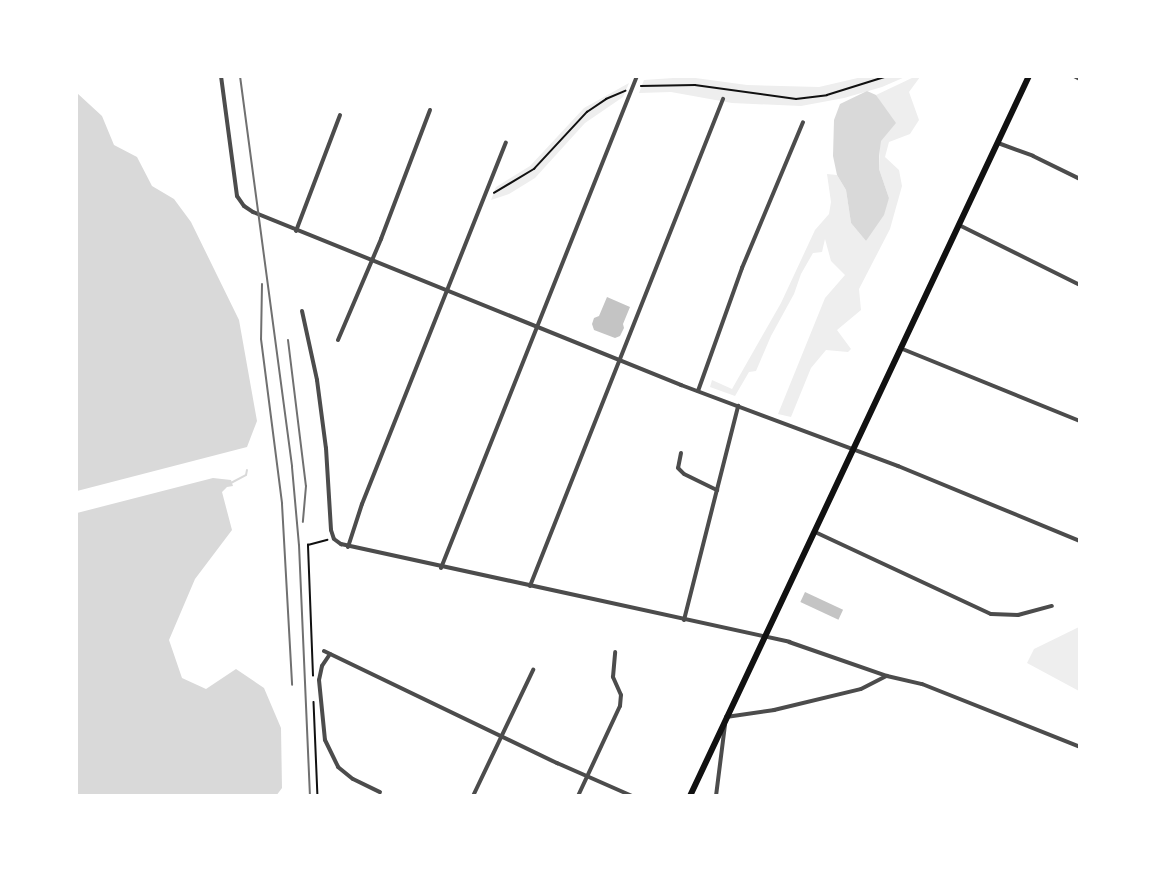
<!DOCTYPE html>
<html>
<head>
<meta charset="utf-8">
<style>
  body { margin:0 }
  #map { position:relative; width:1156px; height:872px; overflow:hidden; background:#fff; font-family:Cabin,sans-serif }
  div>[style] { position:absolute }
  [style*='--x'] { left:calc(var(--x)*1px); top:calc(var(--y)*1px); width:calc(var(--w)*1px); rotate:calc(var(--a)*1deg) }
  .green>* { inset:0; background:#eee }
  .water>* { inset:0; background:#d9d9d9 }
  .stream>* { height:2px; margin:-1px; padding:0 1px; transform-origin:1px; border-radius:1px; background:#d9d9d9 }
  .building>* { inset:0; background:#c4c4c4; transform-origin:0 0 }
  .path>* { height:1.5px; margin:-0.75px; padding:0 0.75px; transform-origin:0.75px; border-radius:0.75px; background:#111 }
  .minor>* { height:4px; margin:-2px; padding:0 2px; transform-origin:2px; border-radius:2px; background:#4c4c4c }
  .primary>* { height:6px; margin:-3px; padding:0 3px; transform-origin:3px; border-radius:3px; background:#111 }
  .rail>* { height:2px; margin:-1px; padding:0 1px; transform-origin:1px; border-radius:1px; background:#707070 }
  span { translate:-50% -50%; white-space:nowrap; text-align:center; line-height:1.15; -webkit-text-stroke:6px #fff; paint-order:stroke }
  .frame { position:absolute; inset:0; border:78px solid #fff; pointer-events:none }
</style>
</head>
<body>
<div id="map">
  <div class="green">
    <i style="clip-path:polygon(688px 77px,747px 85px,819px 87px,862px 77px,905px 77px,882px 87px,844px 98px,801px 106px,732px 103px,671px 92px,639px 93px,644px 80px)"></i>
    <i style="clip-path:polygon(914px 77px,920px 77px,909px 92px,919px 120px,910px 134px,889px 142px,885px 157px,899px 170px,902px 186px,890px 229px,859px 289px,861px 310px,837px 330px,851px 349px,848px 352px,826px 350px,811px 368px,791px 417px,778px 414px,825px 298px,845px 275px,831px 261px,825px 239px,822px 252px,813px 253px,801px 274px,794px 294px,771px 336px,756px 371px,749px 372px,735px 396px,710px 387px,712px 380px,732px 389px,781px 303px,815px 230px,829px 214px,831px 202px,827px 174px,837px 175px,846px 190px,851px 223px,866px 241px,889px 198px,879px 169px,881px 103px,876px 95px)"></i>
    <i style="clip-path:polygon(629px 83px,623px 97px,585px 123px,535px 178px,509px 194px,491px 200px,496px 187px,530px 166px,584px 108px)"></i>
    <i style="clip-path:polygon(1079px 627px,1079px 691px,1027px 663px,1034px 649px)"></i>
  </div>
  <div class="water">
    <i style="clip-path:polygon(867px 91px,876px 95px,896px 123px,881px 141px,879px 156px,879px 169px,889px 198px,884px 215px,866px 241px,851px 223px,846px 190px,837px 175px,833px 156px,834px 120px,840px 104px)"></i>
    <i style="clip-path:polygon(77px 93px,102px 116px,114px 145px,137px 157px,152px 186px,174px 199px,191px 222px,239px 320px,257px 421px,247px 447px,77px 491px)"></i>
    <i style="clip-path:polygon(213px 478px,231px 480px,233px 486px,227px 487px,222px 492px,232px 530px,195px 579px,169px 640px,182px 678px,206px 689px,236px 669px,264px 688px,281px 728px,282px 788px,276px 796px,77px 795px,77px 513px)"></i>
  </div>
  <div class="stream">
    <i style="--x:229;--y:484;--w:19;--a:-28"></i>
    <i style="--x:246;--y:475;--w:5;--a:-79"></i>
  </div>
  <div class="building">
    <i style="clip-path:polygon(607px 297px,630px 307px,623px 324px,624px 328px,620px 336px,615px 338px,594px 330px,592px 324px,594px 318px,599px 316px)"></i>
    <i style="left:805px;top:592px;width:42px;height:11px;rotate:25deg"></i>
  </div>
  <div class="path">
    <i style="--x:641;--y:86;--w:54;--a:-1.1"></i>
    <i style="--x:695;--y:85;--w:102;--a:7.9"></i>
    <i style="--x:796;--y:99;--w:31;--a:-7"></i>
    <i style="--x:827;--y:95;--w:64;--a:-17.3"></i>
    <i style="--x:494;--y:193;--w:47;--a:-31"></i>
    <i style="--x:534;--y:169;--w:78;--a:-47.1"></i>
    <i style="--x:587;--y:112;--w:23;--a:-34"></i>
    <i style="--x:606;--y:99;--w:21;--a:-23"></i>
    <i style="--x:313;--y:676;--w:131;--a:-92.2"></i>
    <i style="--x:308;--y:545;--w:20;--a:-15"></i>
    <i style="--x:314;--y:702;--w:94;--a:87.6"></i>
  </div>
  <div class="minor">
    <i style="--x:221;--y:76;--w:121;--a:82.4"></i>
    <i style="--x:237;--y:196;--w:12;--a:55"></i>
    <i style="--x:244;--y:206;--w:11;--a:34"></i>
    <i style="--x:253;--y:212;--w:462;--a:22"></i>
    <i style="--x:681;--y:385;--w:232;--a:20.5"></i>
    <i style="--x:898;--y:466;--w:197;--a:22.4"></i>
    <i style="--x:1074;--y:76;--w:7;--a:27"></i>
    <i style="--x:998;--y:143;--w:37;--a:20"></i>
    <i style="--x:1033;--y:156;--w:52;--a:26.1"></i>
    <i style="--x:959;--y:225;--w:135;--a:26.4"></i>
    <i style="--x:296;--y:231;--w:124;--a:-69.2"></i>
    <i style="--x:302;--y:311;--w:71;--a:77.7"></i>
    <i style="--x:317;--y:380;--w:69;--a:82.5"></i>
    <i style="--x:326;--y:448;--w:82;--a:86.5"></i>
    <i style="--x:331;--y:530;--w:9;--a:72"></i>
    <i style="--x:334;--y:539;--w:9;--a:36"></i>
    <i style="--x:341;--y:544;--w:459;--a:12.3"></i>
    <i style="--x:789;--y:642;--w:104;--a:19.1"></i>
    <i style="--x:887;--y:676;--w:36;--a:13"></i>
    <i style="--x:922;--y:684;--w:170;--a:21.7"></i>
    <i style="--x:338;--y:340;--w:110;--a:-66.9"></i>
    <i style="--x:381;--y:239;--w:138;--a:-69.2"></i>
    <i style="--x:900;--y:348;--w:194;--a:22.1"></i>
    <i style="--x:698;--y:391;--w:131;--a:-70.3"></i>
    <i style="--x:742;--y:268;--w:158;--a:-67.3"></i>
    <i style="--x:681;--y:453;--w:15;--a:101"></i>
    <i style="--x:678;--y:468;--w:8;--a:45"></i>
    <i style="--x:684;--y:474;--w:37;--a:26"></i>
    <i style="--x:815;--y:532;--w:194;--a:25"></i>
    <i style="--x:991;--y:614;--w:27;--a:2"></i>
    <i style="--x:1018;--y:615;--w:35;--a:-15"></i>
    <i style="--x:348;--y:547;--w:45;--a:-72"></i>
    <i style="--x:362;--y:504;--w:389;--a:-68.3"></i>
    <i style="--x:441;--y:568;--w:530;--a:-68.28"></i>
    <i style="--x:530;--y:586;--w:524;--a:-68.38"></i>
    <i style="--x:684;--y:620;--w:221;--a:-75.8"></i>
    <i style="--x:324;--y:651;--w:259;--a:25.7"></i>
    <i style="--x:557;--y:763;--w:82;--a:23.7"></i>
    <i style="--x:330;--y:654;--w:14;--a:124"></i>
    <i style="--x:322;--y:666;--w:14;--a:102"></i>
    <i style="--x:319;--y:680;--w:60;--a:84.3"></i>
    <i style="--x:325;--y:740;--w:30;--a:64"></i>
    <i style="--x:338;--y:767;--w:19;--a:39"></i>
    <i style="--x:353;--y:779;--w:30;--a:26"></i>
    <i style="--x:726;--y:717;--w:49;--a:-8.3"></i>
    <i style="--x:774;--y:710;--w:89;--a:-13.6"></i>
    <i style="--x:861;--y:689;--w:29;--a:-27"></i>
    <i style="--x:473;--y:796;--w:140;--a:-64.5"></i>
    <i style="--x:578;--y:796;--w:99;--a:-65"></i>
    <i style="--x:620;--y:706;--w:11;--a:-85"></i>
    <i style="--x:621;--y:695;--w:20;--a:-114"></i>
    <i style="--x:613;--y:677;--w:25;--a:-85"></i>
    <i style="--x:716;--y:796;--w:72;--a:-82.8"></i>
  </div>
  <div class="primary">
    <i style="--x:690;--y:796;--w:796;--a:-64.79"></i>
  </div>
  <div class="rail">
    <i style="--x:240;--y:76;--w:394;--a:82.4"></i>
    <i style="--x:292;--y:467;--w:78;--a:84.9"></i>
    <i style="--x:299;--y:545;--w:251;--a:87.5"></i>
    <i style="--x:262;--y:284;--w:55;--a:91"></i>
    <i style="--x:261;--y:339;--w:166;--a:82.7"></i>
    <i style="--x:282;--y:504;--w:181;--a:86.8"></i>
    <i style="--x:288;--y:340;--w:147;--a:83"></i>
    <i style="--x:306;--y:486;--w:36;--a:95"></i>
  </div>
  <div class="frame"></div>
</div>
</body>
</html>
